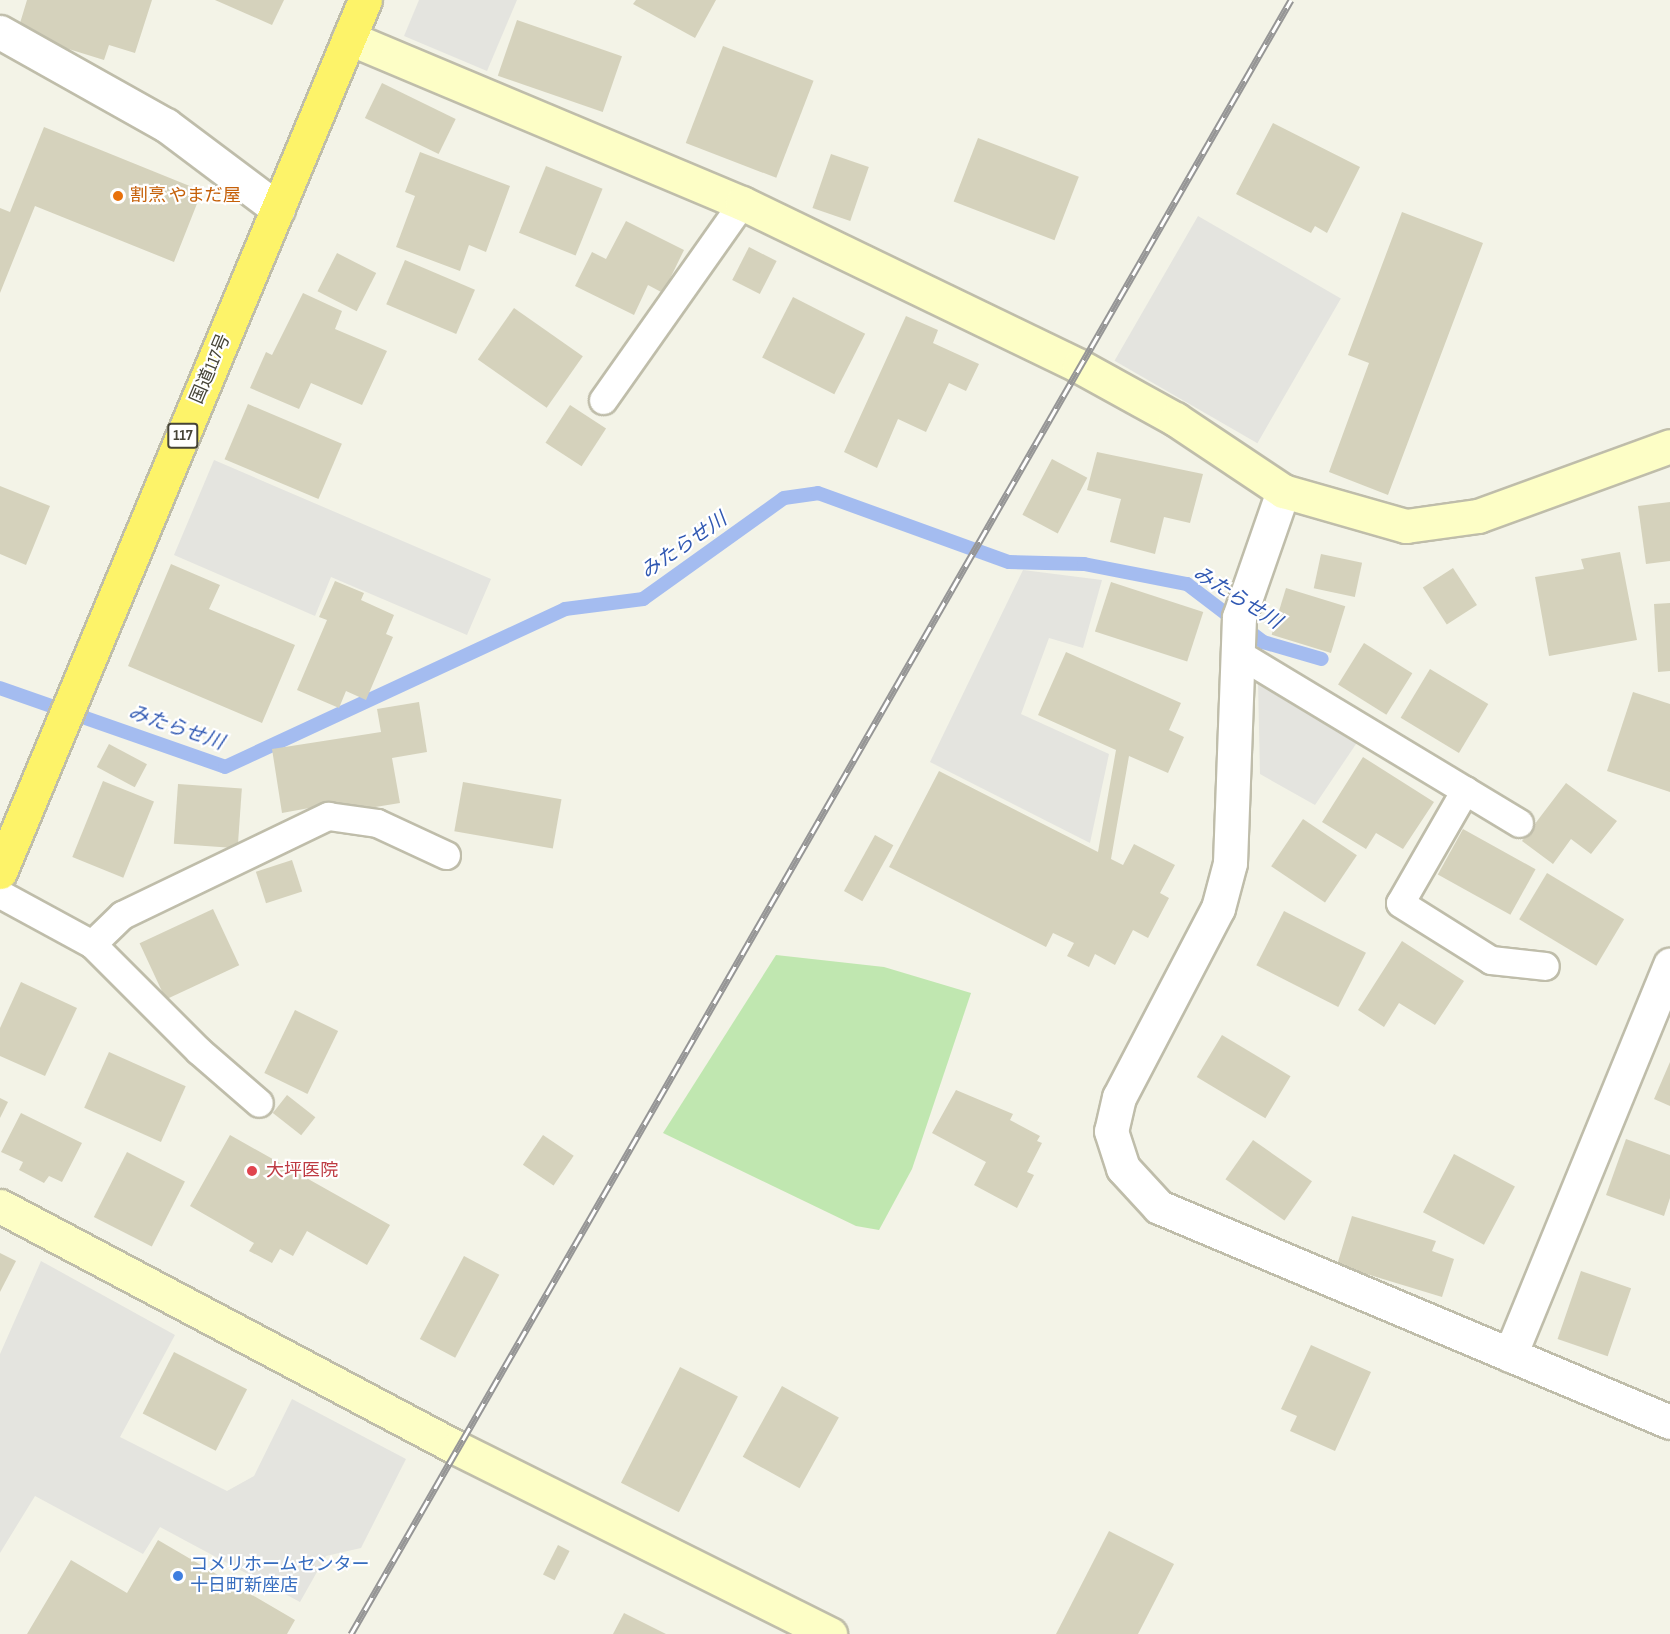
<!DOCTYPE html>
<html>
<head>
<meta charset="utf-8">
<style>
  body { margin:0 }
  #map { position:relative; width:1670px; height:1634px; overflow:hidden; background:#f3f3e7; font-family:"Sofia Sans Condensed","Noto Sans JP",sans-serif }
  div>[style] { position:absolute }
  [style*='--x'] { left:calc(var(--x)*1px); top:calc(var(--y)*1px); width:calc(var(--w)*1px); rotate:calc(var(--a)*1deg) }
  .green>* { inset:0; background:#c0e7b0 }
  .parking>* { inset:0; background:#e4e4df; transform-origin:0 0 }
  .stream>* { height:14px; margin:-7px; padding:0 7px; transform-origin:7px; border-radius:7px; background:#a4bcf0 }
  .building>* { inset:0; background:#d5d2bc; transform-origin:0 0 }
  .roads { filter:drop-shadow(2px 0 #bfbdaa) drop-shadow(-2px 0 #bfbdaa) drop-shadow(0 2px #bfbdaa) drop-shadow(0 -2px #bfbdaa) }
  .lane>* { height:27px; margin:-13.5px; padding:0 13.5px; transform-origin:13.5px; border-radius:13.5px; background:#fff }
  .street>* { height:33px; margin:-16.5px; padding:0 16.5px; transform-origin:16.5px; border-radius:16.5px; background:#fff }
  .secondary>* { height:33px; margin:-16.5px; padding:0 16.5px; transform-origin:16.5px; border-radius:16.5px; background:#fdfec6 }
  .highway>* { height:33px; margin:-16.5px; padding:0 16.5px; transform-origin:16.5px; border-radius:16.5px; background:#fdf369 }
  .rail>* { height:7px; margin-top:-3.5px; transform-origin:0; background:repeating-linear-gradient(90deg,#fff 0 14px,#969696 0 28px); box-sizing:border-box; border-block:2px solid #969696 }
  .dots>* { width:16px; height:16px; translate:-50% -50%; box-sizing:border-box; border:3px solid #fff; border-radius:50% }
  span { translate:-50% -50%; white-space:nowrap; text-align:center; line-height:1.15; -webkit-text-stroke:4.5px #fff; paint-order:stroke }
  .shield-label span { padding:2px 4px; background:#fff; border:2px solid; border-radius:4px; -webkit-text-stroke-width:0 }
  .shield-label { font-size:16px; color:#464436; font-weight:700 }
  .food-label { font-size:18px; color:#c56008 }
  .left { translate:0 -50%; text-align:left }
  .street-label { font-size:18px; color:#464436 }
  .health-label { font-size:18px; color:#be3a42 }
  .shop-label { font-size:18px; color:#366cbe }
  .water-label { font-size:20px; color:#3058b2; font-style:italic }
</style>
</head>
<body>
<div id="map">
  <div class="green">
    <i style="clip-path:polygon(776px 955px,884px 967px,971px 993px,912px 1169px,879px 1230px,856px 1226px,663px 1133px)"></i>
  </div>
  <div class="parking">
    <i style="clip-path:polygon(419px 0,517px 0,487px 71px,404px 36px)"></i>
    <i style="left:1198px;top:216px;width:165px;height:167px;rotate:30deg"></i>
    <i style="clip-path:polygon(214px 460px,491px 579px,467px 635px,331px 577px,315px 616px,174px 555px)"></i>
    <i style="clip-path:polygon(1023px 570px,1102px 580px,1083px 648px,1049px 638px,1021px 714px,1109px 754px,1090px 843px,930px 762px)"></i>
    <i style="clip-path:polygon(1258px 682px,1358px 741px,1315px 805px,1260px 774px)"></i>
    <i style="clip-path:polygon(41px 1261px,175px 1335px,120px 1437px,227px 1491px,254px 1476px,292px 1399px,406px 1459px,361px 1548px,326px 1556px,300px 1602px,160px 1527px,143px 1554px,35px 1496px,0 1553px,0 1354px)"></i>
  </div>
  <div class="stream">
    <i style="--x:0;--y:688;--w:238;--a:19.3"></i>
    <i style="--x:225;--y:767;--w:375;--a:-24.9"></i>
    <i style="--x:565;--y:609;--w:79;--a:-7.3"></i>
    <i style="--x:643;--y:599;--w:173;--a:-35.6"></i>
    <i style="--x:784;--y:498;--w:34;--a:-8"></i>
    <i style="--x:818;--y:493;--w:203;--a:19.9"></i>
    <i style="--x:1009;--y:562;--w:75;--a:1.5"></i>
    <i style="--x:1084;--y:564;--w:105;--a:11"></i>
    <i style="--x:1187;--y:584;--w:96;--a:37.3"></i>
    <i style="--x:1263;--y:642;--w:61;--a:16.1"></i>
  </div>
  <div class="building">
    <i style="clip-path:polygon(27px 0,152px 0,135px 53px,109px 45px,104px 60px,17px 33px)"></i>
    <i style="clip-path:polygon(215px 0,284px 0,272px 25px)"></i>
    <i style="clip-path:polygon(636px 0,716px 0,695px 38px,633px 4px)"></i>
    <i style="left:517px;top:20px;width:111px;height:59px;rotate:19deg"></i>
    <i style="left:723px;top:46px;width:97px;height:104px;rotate:21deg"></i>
    <i style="left:382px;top:83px;width:82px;height:39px;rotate:26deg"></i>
    <i style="clip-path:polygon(1273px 123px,1360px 167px,1327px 233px,1315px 226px,1311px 233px,1236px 194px)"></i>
    <i style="clip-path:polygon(44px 127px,202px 191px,174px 262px,35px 206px,0 293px,0 208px,10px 212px)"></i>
    <i style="left:978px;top:138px;width:108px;height:68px;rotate:21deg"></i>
    <i style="clip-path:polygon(420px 152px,510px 186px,486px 252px,469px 245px,460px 271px,396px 247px,415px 196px,405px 192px)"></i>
    <i style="left:831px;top:154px;width:40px;height:57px;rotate:19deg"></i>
    <i style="left:546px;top:166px;width:61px;height:72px;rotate:22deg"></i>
    <i style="clip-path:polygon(1402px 212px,1483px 243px,1388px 495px,1329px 472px,1369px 363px,1348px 355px)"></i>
    <i style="clip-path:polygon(626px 221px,684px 250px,663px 293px,648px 285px,634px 315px,575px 286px,592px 252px,606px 259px)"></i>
    <i style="left:749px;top:247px;width:31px;height:37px;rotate:27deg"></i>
    <i style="left:337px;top:253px;width:44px;height:43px;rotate:27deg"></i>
    <i style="left:405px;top:260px;width:76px;height:48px;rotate:23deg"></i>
    <i style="clip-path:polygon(303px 293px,342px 311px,335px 329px,387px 351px,362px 405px,311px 383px,299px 409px,250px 388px,266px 352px,272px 355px)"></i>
    <i style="left:793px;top:297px;width:81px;height:68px;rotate:27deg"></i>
    <i style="left:514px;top:308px;width:84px;height:63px;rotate:35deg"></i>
    <i style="clip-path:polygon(906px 316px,938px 330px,933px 343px,979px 364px,966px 391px,949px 383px,926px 432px,898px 419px,877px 468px,844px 452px)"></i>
    <i style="left:248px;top:404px;width:102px;height:60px;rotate:23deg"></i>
    <i style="left:570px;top:405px;width:43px;height:45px;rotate:33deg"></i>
    <i style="clip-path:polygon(1097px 452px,1203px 474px,1190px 523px,1164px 517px,1155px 554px,1110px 542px,1121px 499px,1087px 490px)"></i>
    <i style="left:1052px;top:459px;width:40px;height:63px;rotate:28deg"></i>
    <i style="clip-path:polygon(0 486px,50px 506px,26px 565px,0 554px)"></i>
    <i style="clip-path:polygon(1670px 502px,1670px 561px,1646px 564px,1638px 506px)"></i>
    <i style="clip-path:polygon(1620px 552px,1637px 640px,1549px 656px,1535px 577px,1584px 569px,1581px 559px)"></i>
    <i style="left:1321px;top:554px;width:42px;height:35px;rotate:12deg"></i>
    <i style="clip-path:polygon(171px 564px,220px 585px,209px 609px,295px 645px,262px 723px,128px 666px)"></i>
    <i style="left:1453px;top:568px;width:44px;height:36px;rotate:57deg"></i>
    <i style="clip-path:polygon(335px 581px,364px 593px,361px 600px,394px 615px,386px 634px,393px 637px,366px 700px,346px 691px,339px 708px,297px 690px,327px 620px,319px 617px)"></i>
    <i style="left:1111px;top:582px;width:97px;height:52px;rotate:18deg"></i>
    <i style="left:1286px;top:588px;width:62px;height:49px;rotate:17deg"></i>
    <i style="clip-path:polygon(1670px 603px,1670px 671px,1658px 672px,1654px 604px)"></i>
    <i style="left:1364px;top:643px;width:57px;height:49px;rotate:32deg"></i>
    <i style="clip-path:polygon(1066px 652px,1181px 703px,1169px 730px,1184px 737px,1168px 773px,1129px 756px,1111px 859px,1123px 865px,1134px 844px,1175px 865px,1160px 893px,1169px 898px,1148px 938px,1133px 930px,1115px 965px,1095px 954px,1089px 967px,1067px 956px,1074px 943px,1053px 933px,1046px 947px,889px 867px,939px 771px,1098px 852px,1116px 750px,1038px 715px)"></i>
    <i style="left:1430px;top:669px;width:68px;height:57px;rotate:31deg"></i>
    <i style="clip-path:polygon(1633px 692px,1670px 704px,1670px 792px,1607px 771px)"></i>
    <i style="clip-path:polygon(419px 702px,427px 752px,392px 758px,400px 803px,332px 814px,331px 804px,282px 813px,272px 749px,381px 732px,377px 709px)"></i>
    <i style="left:109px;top:744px;width:43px;height:26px;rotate:28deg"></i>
    <i style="clip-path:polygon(1363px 757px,1434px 802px,1403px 849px,1376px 833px,1366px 849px,1322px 822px)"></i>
    <i style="left:103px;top:781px;width:55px;height:82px;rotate:22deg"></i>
    <i style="left:463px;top:782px;width:100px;height:50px;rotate:10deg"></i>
    <i style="clip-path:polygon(1566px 783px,1617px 821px,1591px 854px,1571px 839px,1553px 864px,1522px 841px)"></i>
    <i style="left:178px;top:784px;width:64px;height:60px;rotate:4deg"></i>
    <i style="left:1303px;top:819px;width:65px;height:57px;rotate:34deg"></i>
    <i style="left:1463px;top:829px;width:83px;height:52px;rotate:29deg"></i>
    <i style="left:875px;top:835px;width:21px;height:64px;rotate:29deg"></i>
    <i style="left:292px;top:860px;width:33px;height:38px;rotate:72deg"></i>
    <i style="left:1547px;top:873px;width:90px;height:54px;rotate:31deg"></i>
    <i style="left:213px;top:909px;width:62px;height:81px;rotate:65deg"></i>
    <i style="left:1284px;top:911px;width:92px;height:61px;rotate:27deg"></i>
    <i style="clip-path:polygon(1402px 941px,1464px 981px,1435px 1025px,1399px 1003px,1384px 1027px,1358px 1010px)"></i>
    <i style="clip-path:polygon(21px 982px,77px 1008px,45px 1076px,0 1056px,0 1028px)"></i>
    <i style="left:295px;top:1010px;width:48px;height:70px;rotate:26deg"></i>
    <i style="left:1222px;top:1035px;width:80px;height:49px;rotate:31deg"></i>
    <i style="left:109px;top:1052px;width:84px;height:61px;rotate:24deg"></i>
    <i style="clip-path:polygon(1670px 1062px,1670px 1106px,1654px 1099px)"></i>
    <i style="clip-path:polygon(956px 1090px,1013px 1114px,1010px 1120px,1040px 1136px,1037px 1141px,1042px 1143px,1027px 1172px,1034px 1175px,1017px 1208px,974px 1185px,986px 1162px,932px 1133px)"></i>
    <i style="left:287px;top:1095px;width:36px;height:23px;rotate:38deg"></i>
    <i style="clip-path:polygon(0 1098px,8px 1102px,0 1118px)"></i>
    <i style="clip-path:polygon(21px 1113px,82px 1143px,62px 1182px,49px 1176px,44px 1183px,19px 1170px,23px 1162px,1px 1152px)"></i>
    <i style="clip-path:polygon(230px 1135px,390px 1225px,367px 1265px,307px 1231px,293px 1256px,280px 1249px,272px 1263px,249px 1251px,254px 1243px,190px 1206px)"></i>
    <i style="left:543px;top:1135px;width:37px;height:36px;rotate:34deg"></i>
    <i style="clip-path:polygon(1626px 1139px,1670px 1155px,1670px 1198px,1664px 1216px,1606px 1195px)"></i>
    <i style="left:1253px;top:1140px;width:72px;height:48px;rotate:35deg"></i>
    <i style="left:127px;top:1152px;width:65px;height:73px;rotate:27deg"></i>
    <i style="left:1454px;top:1154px;width:69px;height:66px;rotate:28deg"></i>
    <i style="clip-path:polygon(1352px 1216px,1436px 1241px,1432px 1251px,1454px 1259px,1442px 1297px,1337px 1265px)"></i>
    <i style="clip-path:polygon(0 1253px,16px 1261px,0 1292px)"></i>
    <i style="left:464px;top:1256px;width:40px;height:94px;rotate:28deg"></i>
    <i style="left:1581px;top:1271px;width:53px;height:72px;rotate:19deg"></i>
    <i style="clip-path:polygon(1311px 1345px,1371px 1372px,1335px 1451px,1290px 1431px,1297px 1416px,1281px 1409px)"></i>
    <i style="left:174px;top:1352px;width:82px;height:69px;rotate:27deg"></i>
    <i style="left:680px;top:1367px;width:65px;height:130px;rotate:27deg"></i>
    <i style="left:782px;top:1386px;width:65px;height:81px;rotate:29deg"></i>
    <i style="clip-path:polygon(1109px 1531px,1174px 1564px,1138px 1634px,1056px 1634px)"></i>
    <i style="clip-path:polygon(158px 1540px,295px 1620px,287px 1634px,27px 1634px,71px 1560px,127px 1593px)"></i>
    <i style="left:558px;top:1545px;width:13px;height:33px;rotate:27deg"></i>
    <i style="clip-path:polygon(624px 1613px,666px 1634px,613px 1634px)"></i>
  </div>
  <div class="roads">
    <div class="lane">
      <i style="--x:603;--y:400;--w:241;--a:-54.8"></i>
      <i style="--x:1239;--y:654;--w:327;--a:31.1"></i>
      <i style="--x:1465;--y:790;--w:130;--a:119.9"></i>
      <i style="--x:1400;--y:903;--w:107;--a:32.1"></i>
      <i style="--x:1491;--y:960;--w:54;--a:6.3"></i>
      <i style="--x:0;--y:894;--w:105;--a:28.5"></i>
      <i style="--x:92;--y:944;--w:151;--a:45"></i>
      <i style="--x:199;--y:1051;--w:79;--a:40.9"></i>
      <i style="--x:92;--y:944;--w:42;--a:-44"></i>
      <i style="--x:122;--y:915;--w:229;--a:-25.7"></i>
      <i style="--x:328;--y:816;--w:49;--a:8.1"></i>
      <i style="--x:377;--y:823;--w:76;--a:24.9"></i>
    </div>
    <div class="street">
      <i style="--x:0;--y:32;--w:190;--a:29.3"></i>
      <i style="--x:166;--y:125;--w:140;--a:36.9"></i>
      <i style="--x:1283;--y:491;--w:133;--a:109.2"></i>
      <i style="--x:1239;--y:617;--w:246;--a:92.1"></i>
      <i style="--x:1230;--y:863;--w:47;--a:104.9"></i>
      <i style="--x:1218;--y:908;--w:213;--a:117.6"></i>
      <i style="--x:1119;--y:1097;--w:35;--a:103"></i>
      <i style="--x:1111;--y:1131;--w:39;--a:72"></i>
      <i style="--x:1123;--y:1168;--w:53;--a:47.3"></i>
      <i style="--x:1159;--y:1207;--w:554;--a:22.82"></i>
      <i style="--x:1510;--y:1355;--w:422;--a:-67.7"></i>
    </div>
    <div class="secondary">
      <i style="--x:349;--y:38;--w:426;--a:22.8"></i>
      <i style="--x:742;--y:203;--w:374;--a:25.8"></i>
      <i style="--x:1079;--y:366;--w:110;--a:28.9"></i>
      <i style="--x:1175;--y:419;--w:130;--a:33.7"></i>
      <i style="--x:1283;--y:491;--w:128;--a:15.9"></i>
      <i style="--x:1406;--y:526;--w:73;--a:-7.9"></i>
      <i style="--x:1478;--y:516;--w:204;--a:-20"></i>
      <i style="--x:0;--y:1206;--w:517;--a:27.9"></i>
      <i style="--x:457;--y:1448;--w:417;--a:26.5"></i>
    </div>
    <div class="highway">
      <i style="--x:0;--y:872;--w:945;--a:-67.29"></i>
    </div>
  </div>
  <div class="rail">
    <i style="--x:351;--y:1634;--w:1885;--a:-60.09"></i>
  </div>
  <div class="dots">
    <i style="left:118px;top:196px;background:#e8710a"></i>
    <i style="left:252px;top:1171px;background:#e0444e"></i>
    <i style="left:178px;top:1576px;background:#3f7fe0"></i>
  </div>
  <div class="shield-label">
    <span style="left:183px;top:436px">117</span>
  </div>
  <div class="food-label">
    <span class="left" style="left:130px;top:196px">割烹 やまだ屋</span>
  </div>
  <div class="street-label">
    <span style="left:211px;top:369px;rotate:-67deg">国道117号</span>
  </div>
  <div class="health-label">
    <span class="left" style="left:266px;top:1171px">大坪医院</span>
  </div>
  <div class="shop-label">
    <span class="left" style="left:190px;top:1576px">コメリホームセンター<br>十日町新座店</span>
  </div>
  <div class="water-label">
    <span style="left:684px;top:546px;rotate:-35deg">みたらせ川</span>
    <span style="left:1237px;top:598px;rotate:32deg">みたらせ川</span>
    <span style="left:176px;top:728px;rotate:19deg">みたらせ川</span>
  </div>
</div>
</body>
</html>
